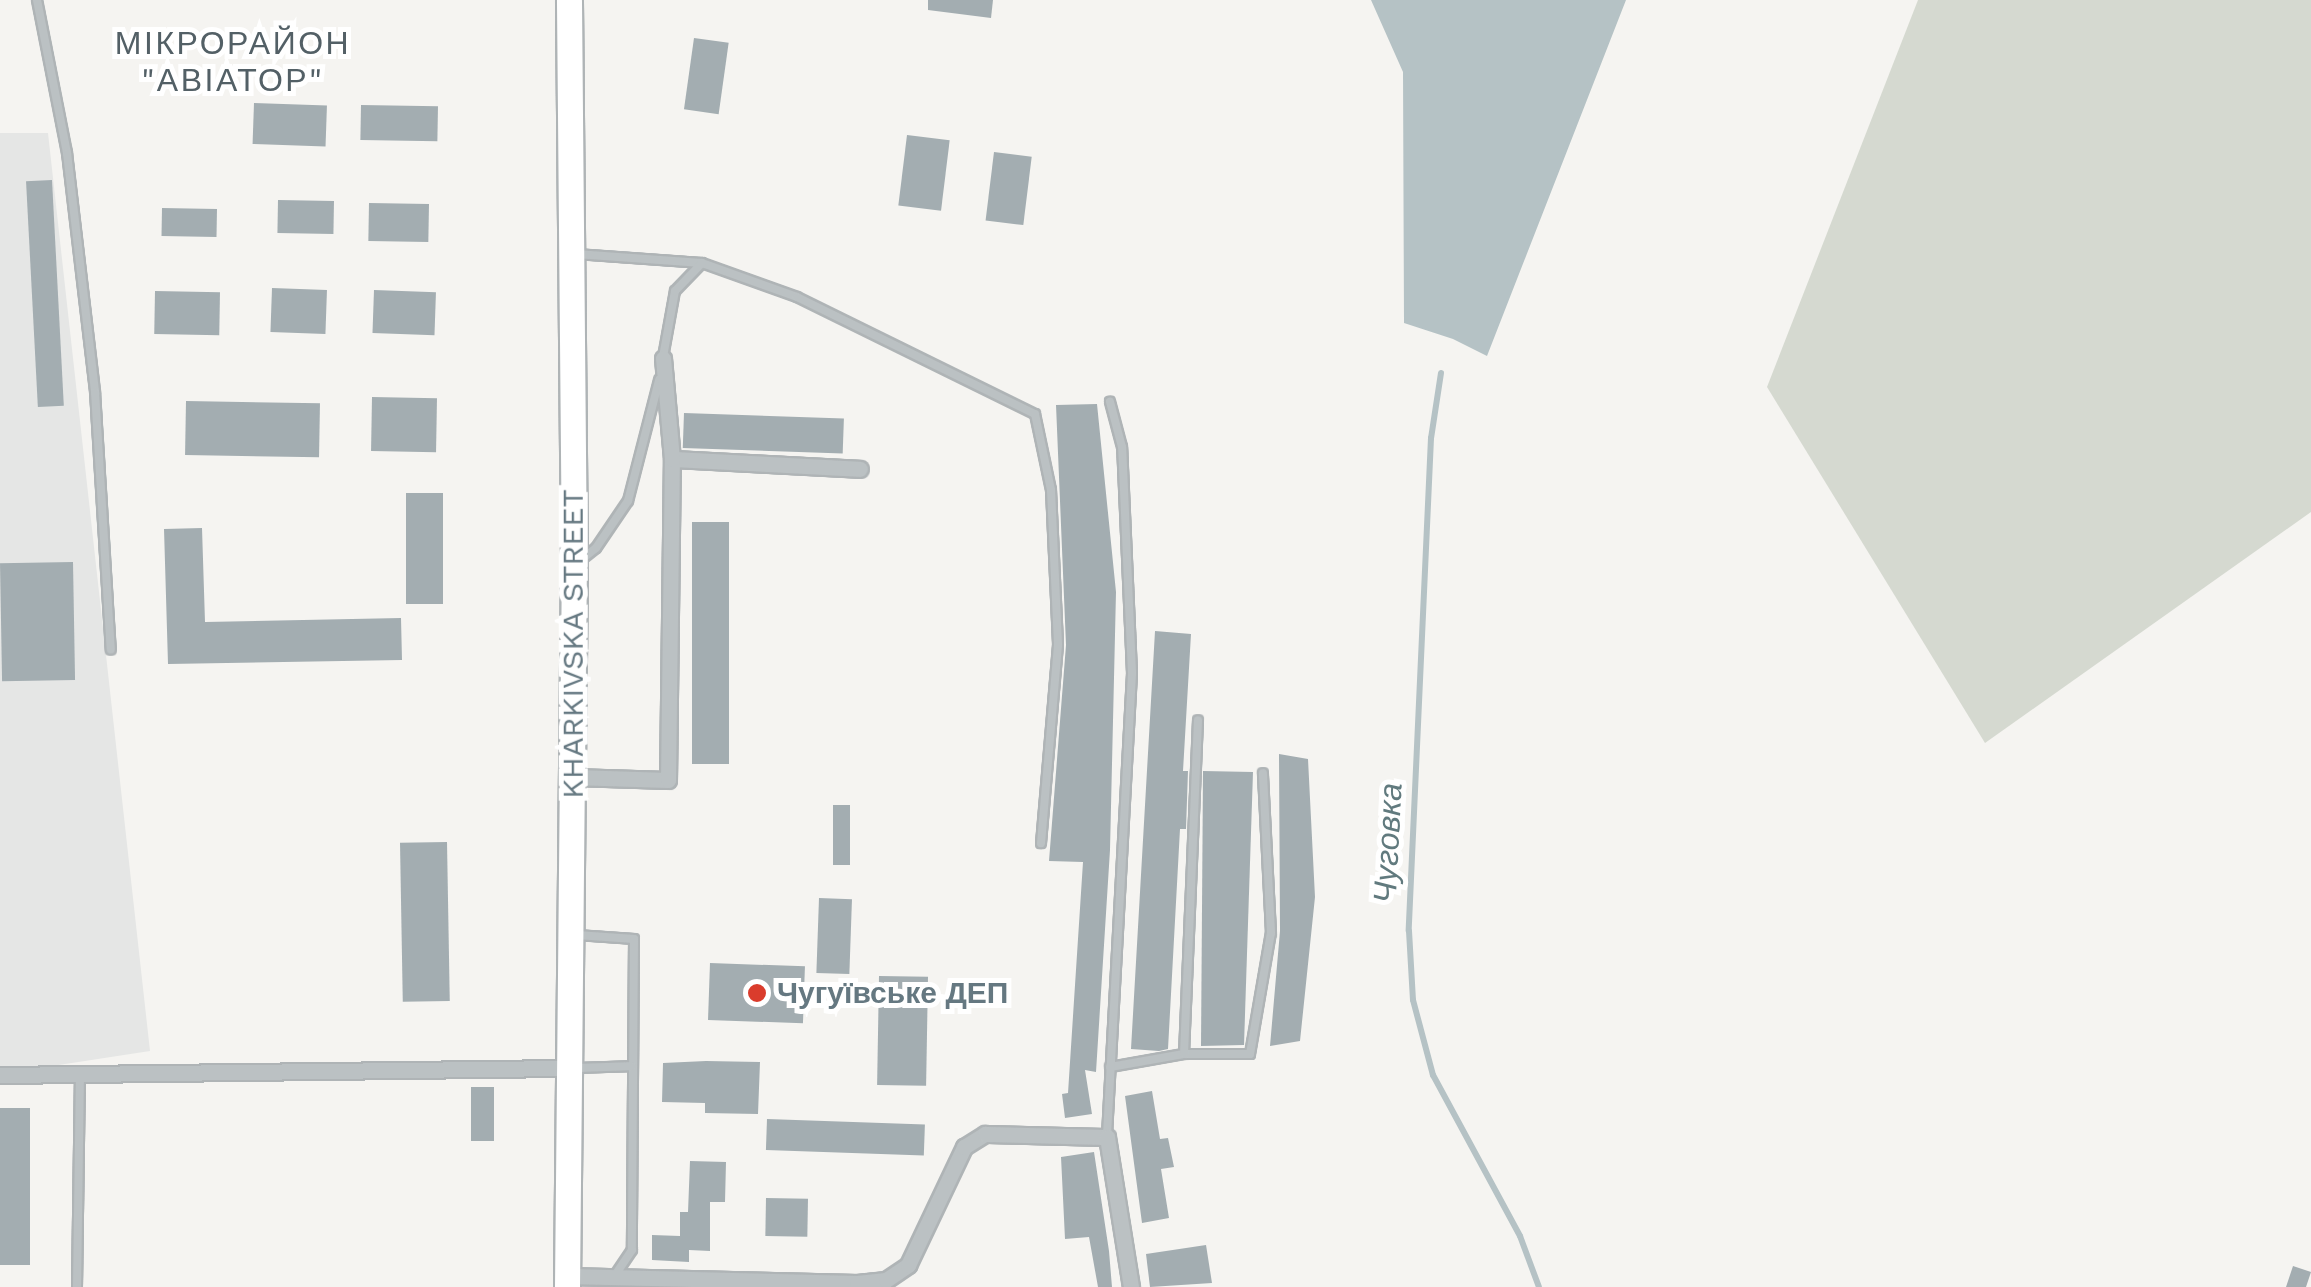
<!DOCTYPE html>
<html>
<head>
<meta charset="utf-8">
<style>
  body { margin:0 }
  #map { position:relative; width:2311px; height:1287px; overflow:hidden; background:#f5f4f1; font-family:"Work Sans",sans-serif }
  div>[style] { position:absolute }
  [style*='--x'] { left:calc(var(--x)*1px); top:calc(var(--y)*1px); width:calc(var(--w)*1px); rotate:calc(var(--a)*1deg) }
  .built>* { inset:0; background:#e5e6e5 }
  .green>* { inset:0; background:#d5d9d0 }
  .water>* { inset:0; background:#b5c2c5 }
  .stream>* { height:6px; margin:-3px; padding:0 3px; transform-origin:3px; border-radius:3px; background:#b5c2c5 }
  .building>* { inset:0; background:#a3adb1; transform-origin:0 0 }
  .roads { filter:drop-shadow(2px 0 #afb4b6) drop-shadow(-2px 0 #afb4b6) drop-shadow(0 2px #afb4b6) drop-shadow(0 -2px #afb4b6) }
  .service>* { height:8px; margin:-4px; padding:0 4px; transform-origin:4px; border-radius:4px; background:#bbc1c3 }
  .minor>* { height:15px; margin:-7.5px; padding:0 7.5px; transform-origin:7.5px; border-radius:7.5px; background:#bbc1c3 }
  .trunk>* { height:25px; margin:-12.5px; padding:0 12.5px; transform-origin:12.5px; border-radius:12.5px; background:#fff }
  .dots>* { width:28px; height:28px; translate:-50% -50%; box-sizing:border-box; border:5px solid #fff; border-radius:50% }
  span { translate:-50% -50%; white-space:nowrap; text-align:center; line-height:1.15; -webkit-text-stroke:10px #fff; paint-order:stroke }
  .street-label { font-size:30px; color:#657881 }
  .poi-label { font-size:30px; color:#657881; font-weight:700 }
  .left { translate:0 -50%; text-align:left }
  .neighbourhood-label { font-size:32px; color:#536066; letter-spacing:2.5px }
  .water-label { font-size:32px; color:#617a7e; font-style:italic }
</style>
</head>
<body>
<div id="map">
  <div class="built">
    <i style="clip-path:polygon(0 133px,48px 133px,150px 1051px,0 1074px)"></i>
  </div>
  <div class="green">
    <i style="clip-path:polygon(1918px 0,2311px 0,2311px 512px,1985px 743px,1767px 387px)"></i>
  </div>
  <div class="water">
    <i style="clip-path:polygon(1371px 0,1626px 0,1487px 356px,1453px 339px,1404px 323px,1403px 72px)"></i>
  </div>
  <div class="stream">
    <i style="--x:1441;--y:373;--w:66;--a:98.7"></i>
    <i style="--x:1431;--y:438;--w:493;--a:92.6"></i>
    <i style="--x:1409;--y:931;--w:69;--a:86.7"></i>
    <i style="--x:1413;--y:1000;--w:78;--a:75.1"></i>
    <i style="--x:1433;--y:1075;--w:183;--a:61.6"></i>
    <i style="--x:1520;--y:1236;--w:54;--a:69.6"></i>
  </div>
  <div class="building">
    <i style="clip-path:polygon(928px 0,993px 0,991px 18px,928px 10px)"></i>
    <i style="left:694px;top:38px;width:35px;height:72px;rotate:8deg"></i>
    <i style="left:254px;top:103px;width:73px;height:41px;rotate:2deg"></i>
    <i style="left:361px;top:105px;width:77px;height:35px;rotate:1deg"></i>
    <i style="left:907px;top:135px;width:43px;height:71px;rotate:7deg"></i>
    <i style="left:994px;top:152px;width:38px;height:69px;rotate:7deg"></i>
    <i style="left:52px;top:180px;width:226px;height:26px;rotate:87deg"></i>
    <i style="left:278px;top:200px;width:56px;height:33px;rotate:1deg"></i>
    <i style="left:369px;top:203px;width:60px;height:38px;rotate:1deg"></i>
    <i style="left:162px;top:208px;width:55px;height:28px;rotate:1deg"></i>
    <i style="left:272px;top:288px;width:55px;height:44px;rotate:2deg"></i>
    <i style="left:374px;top:290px;width:62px;height:43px;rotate:2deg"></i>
    <i style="left:155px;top:291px;width:65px;height:43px;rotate:1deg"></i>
    <i style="left:372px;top:397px;width:65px;height:54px;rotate:1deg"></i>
    <i style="left:186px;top:401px;width:134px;height:54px;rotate:1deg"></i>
    <i style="clip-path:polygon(1097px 404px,1116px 592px,1110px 850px,1096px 1072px,1085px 1070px,1092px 1114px,1065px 1118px,1062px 1094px,1068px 1093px,1083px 862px,1049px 861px,1066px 645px,1056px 405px)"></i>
    <i style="left:684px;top:413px;width:160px;height:35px;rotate:2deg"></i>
    <i style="left:406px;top:493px;width:37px;height:111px"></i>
    <i style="left:692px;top:522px;width:37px;height:242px"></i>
    <i style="clip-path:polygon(202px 528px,205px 622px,401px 618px,402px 660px,168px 664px,164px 529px)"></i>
    <i style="left:73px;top:562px;width:118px;height:73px;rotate:89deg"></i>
    <i style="clip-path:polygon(1155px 631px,1191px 634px,1183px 771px,1188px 771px,1186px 829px,1180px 829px,1168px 1049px,1159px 1051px,1131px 1049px)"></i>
    <i style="clip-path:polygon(1279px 754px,1308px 759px,1315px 897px,1300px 1041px,1270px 1046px,1280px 931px)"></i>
    <i style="clip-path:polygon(1203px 771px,1253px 772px,1244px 1045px,1201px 1046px)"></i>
    <i style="left:833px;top:805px;width:17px;height:60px"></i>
    <i style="left:447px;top:842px;width:159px;height:47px;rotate:89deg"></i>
    <i style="left:819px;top:898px;width:33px;height:75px;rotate:2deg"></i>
    <i style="left:710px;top:963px;width:95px;height:57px;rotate:2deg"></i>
    <i style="left:879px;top:976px;width:49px;height:109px;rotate:1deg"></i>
    <i style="clip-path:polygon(706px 1061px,760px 1062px,758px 1114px,705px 1113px,705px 1103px,662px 1102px,663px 1063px)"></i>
    <i style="left:471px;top:1087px;width:23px;height:54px"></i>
    <i style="clip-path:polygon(1152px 1091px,1160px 1139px,1168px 1138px,1174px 1167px,1161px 1169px,1169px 1218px,1142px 1223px,1125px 1096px)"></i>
    <i style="left:0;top:1108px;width:30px;height:157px"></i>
    <i style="left:767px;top:1119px;width:158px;height:31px;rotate:2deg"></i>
    <i style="clip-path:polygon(1094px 1152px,1109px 1251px,1112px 1287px,1098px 1287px,1089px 1237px,1065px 1239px,1061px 1157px)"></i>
    <i style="clip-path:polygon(690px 1161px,726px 1162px,725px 1202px,710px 1202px,710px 1251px,689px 1250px,689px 1262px,652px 1260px,652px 1235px,680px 1236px,680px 1212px,688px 1212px)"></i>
    <i style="left:766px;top:1198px;width:42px;height:38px;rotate:1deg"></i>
    <i style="clip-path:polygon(1206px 1245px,1212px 1283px,1150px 1287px,1146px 1254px)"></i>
    <i style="clip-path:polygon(2293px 1266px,2311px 1272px,2306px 1287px,2286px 1287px)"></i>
  </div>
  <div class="roads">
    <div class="service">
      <i style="--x:37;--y:0;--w:156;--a:78.9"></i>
      <i style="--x:67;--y:153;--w:241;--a:83.3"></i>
      <i style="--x:95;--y:392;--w:258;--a:86.5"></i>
      <i style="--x:576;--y:254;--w:126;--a:4.1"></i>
      <i style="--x:702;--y:263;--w:101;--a:19.7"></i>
      <i style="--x:797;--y:297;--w:265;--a:26.2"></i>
      <i style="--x:1035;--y:414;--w:78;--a:78.1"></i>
      <i style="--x:1051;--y:490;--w:155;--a:87.4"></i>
      <i style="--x:1058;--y:645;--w:199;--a:94.9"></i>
      <i style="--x:663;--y:357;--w:67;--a:-79.7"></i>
      <i style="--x:675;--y:291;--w:39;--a:-46"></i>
      <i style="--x:581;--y:560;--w:19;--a:-39"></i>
      <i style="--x:596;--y:548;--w:57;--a:-55.8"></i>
      <i style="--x:628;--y:501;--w:125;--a:-75.6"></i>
      <i style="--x:577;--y:935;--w:57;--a:4"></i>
      <i style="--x:634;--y:939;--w:311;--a:90.4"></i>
      <i style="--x:632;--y:1250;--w:32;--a:124"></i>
      <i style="--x:1184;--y:1054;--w:66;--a:0"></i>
      <i style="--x:1250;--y:1054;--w:123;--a:-80.2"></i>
      <i style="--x:1271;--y:933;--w:160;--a:-92.9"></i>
      <i style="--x:1110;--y:1067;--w:75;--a:-10"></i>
      <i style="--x:1184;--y:1054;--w:334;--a:-87.6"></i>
      <i style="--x:573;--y:1068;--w:59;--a:-1.9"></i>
      <i style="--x:1107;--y:1135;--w:463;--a:-86.9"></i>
      <i style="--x:1132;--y:673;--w:226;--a:-92.5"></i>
      <i style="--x:1122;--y:447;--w:47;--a:-104.9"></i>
      <i style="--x:77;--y:1287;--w:211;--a:-89.2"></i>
    </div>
    <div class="minor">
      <i style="--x:672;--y:459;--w:188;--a:3"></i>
      <i style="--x:573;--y:777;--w:95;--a:1.8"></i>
      <i style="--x:668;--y:780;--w:321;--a:-89.3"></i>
      <i style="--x:672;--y:459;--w:101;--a:-95.1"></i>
      <i style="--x:0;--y:1075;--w:568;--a:-0.71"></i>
      <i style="--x:567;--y:1276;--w:290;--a:1.4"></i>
      <i style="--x:857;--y:1283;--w:29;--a:-6"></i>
      <i style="--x:886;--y:1280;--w:27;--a:-34"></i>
      <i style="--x:908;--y:1265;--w:131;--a:-64.6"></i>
      <i style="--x:964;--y:1147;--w:25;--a:-32"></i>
      <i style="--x:985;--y:1134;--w:122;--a:1.4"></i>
      <i style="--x:1107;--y:1137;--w:152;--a:80.9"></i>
    </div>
    <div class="trunk">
      <i style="--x:567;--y:1287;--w:723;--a:-89.45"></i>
      <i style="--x:574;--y:564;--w:564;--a:-90.51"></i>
    </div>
  </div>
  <div class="dots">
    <i style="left:757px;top:993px;background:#da3c2c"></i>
  </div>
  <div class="street-label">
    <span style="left:573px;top:644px;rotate:-90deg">KHARKIVSKA STREET</span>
  </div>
  <div class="poi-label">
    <span class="left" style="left:777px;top:993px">Чугуївське ДЕП</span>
  </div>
  <div class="neighbourhood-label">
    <span style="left:233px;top:62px">МІКРОРАЙОН<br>"АВІАТОР"</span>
  </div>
  <div class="water-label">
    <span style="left:1388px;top:843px;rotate:-87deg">Чуговка</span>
  </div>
</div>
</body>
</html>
